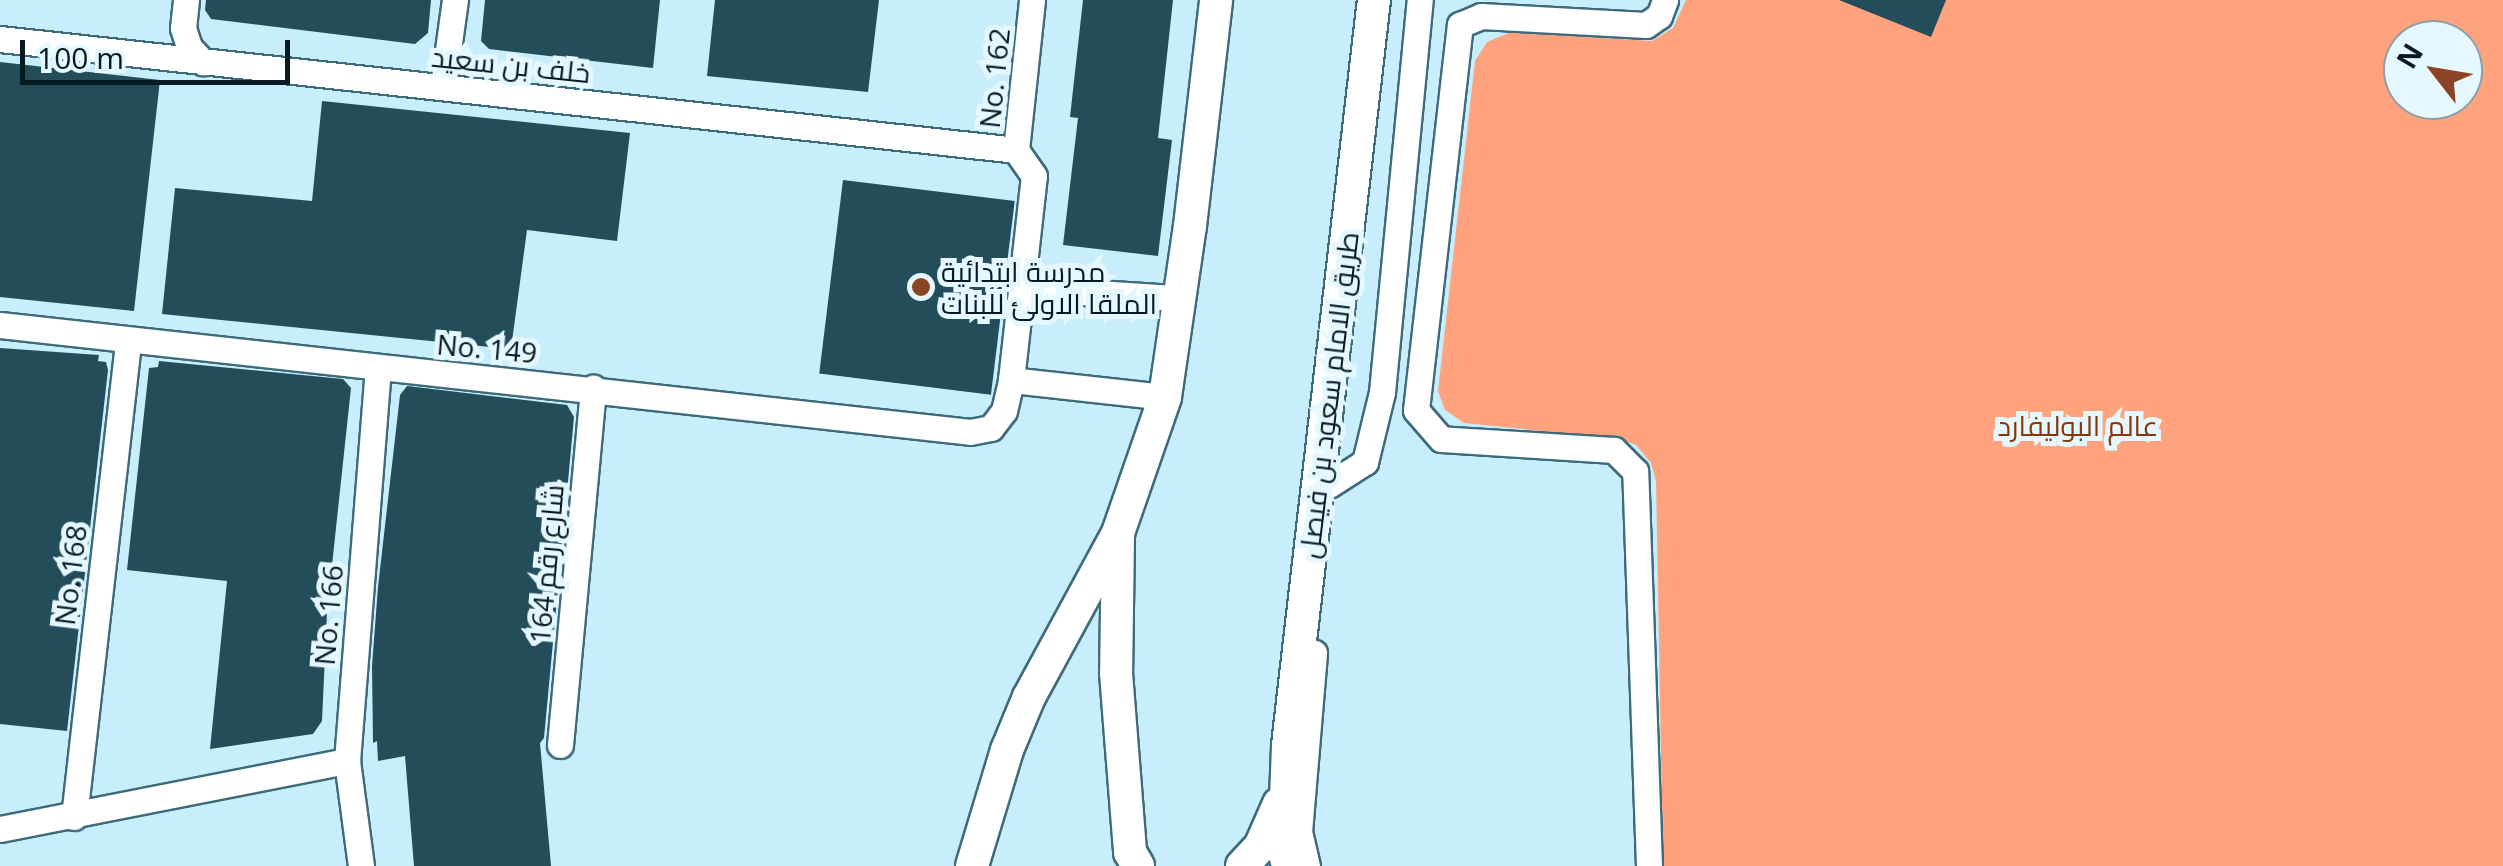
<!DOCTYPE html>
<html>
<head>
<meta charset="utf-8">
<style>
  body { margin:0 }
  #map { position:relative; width:2503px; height:866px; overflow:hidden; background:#c8eefd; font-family:"Open Sans",Cairo,sans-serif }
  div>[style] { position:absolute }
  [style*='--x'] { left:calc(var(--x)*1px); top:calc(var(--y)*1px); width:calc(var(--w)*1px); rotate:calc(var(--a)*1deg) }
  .green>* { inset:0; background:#fea37d }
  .building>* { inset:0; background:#234d5b; transform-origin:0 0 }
  .roads { filter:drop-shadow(2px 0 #3e6b7b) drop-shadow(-2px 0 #3e6b7b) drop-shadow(0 2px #3e6b7b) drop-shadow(0 -2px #3e6b7b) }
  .minor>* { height:25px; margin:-12.5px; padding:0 12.5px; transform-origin:12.5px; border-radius:12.5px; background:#fff }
  .major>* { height:32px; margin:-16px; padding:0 16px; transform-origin:16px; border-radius:16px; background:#fff }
  .dots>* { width:28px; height:28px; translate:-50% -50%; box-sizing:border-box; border:5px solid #e5f8ff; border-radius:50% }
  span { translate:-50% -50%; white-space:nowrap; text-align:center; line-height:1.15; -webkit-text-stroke:10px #e5f8ff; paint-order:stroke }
  .street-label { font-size:28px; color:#081a21 }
  .poi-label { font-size:28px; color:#081a21 }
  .left { translate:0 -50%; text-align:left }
  .park-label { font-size:28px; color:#8b3503 }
  .north { position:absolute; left:2383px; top:20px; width:100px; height:100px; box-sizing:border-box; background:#e5f8ff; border:2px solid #8d9fa6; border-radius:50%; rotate:301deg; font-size:28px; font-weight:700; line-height:40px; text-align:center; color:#081a21 }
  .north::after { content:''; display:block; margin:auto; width:35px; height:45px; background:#8c4424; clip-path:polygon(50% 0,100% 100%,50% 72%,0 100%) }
  .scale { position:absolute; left:20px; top:40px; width:270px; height:45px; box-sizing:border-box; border:5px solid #081a21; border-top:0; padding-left:12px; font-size:30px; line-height:35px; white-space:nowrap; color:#081a21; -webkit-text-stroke:8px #e5f8ff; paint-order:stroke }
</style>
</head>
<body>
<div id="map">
  <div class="green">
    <i style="clip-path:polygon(evenodd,1686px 0,2503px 0,2503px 866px,1663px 866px,1656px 481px,1651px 463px,1636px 445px,1620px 439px,1464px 423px,1445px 410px,1438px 391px,1475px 61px,1487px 42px,1511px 32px,1652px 41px,1673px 28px,1686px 0,2403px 40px,2463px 40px,2463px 100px,2403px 100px,2403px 40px)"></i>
  </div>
  <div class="building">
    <i style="clip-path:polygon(206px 0,431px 0,428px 33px,415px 44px,211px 19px,205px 10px)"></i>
    <i style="clip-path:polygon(485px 0,660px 0,653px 68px,489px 49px,481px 41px)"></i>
    <i style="clip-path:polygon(715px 0,879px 0,868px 92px,707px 76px)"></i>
    <i style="clip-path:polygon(1083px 0,1173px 0,1158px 138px,1172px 140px,1158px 256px,1063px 245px,1078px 118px,1070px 117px)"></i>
    <i style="clip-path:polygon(1839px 0,1946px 0,1931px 37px)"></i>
    <i style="clip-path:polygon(0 62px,160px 80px,134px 311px,0 297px)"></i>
    <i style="clip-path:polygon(322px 101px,630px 133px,617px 241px,527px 230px,511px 349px,162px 314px,175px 188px,312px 201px)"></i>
    <i style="left:843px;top:180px;width:173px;height:195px;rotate:7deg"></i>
    <i style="clip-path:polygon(0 348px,99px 355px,98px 361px,106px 362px,108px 370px,67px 731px,0 724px)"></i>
    <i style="clip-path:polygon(159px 361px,343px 379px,351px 388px,327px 612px,322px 721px,313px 734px,210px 749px,227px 581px,127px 570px,149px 368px,158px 367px)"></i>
    <i style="clip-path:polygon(407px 386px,567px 405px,574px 417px,544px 738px,540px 743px,551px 866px,414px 866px,405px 756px,378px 761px,377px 741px,373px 743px,372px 666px,378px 587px,400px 395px)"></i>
  </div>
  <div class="roads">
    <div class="minor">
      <i style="--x:186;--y:0;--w:28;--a:96"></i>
      <i style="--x:183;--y:28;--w:20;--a:72"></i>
      <i style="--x:189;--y:47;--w:21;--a:47"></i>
      <i style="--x:0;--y:39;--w:1022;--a:6.23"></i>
      <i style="--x:443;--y:86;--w:87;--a:-82.1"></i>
      <i style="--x:1021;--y:288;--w:156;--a:3.7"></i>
      <i style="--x:0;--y:325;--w:976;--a:6.29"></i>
      <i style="--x:970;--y:432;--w:21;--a:-11"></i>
      <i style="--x:991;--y:428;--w:21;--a:-53"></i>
      <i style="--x:1004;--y:411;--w:32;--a:-77"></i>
      <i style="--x:1011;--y:380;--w:205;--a:-83.6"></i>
      <i style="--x:1034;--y:176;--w:32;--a:-125"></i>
      <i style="--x:1016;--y:150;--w:151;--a:-83.9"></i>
      <i style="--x:1011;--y:380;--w:155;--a:6.3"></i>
      <i style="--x:1329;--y:485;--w:43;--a:-32.6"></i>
      <i style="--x:1365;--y:462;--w:72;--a:-76.3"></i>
      <i style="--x:1382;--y:392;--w:394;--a:-84.5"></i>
      <i style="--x:560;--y:745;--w:359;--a:-84.7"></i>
      <i style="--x:74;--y:817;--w:480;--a:-83.5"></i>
      <i style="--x:0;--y:829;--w:354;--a:-11.1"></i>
      <i style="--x:361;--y:866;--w:106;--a:-97.6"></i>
      <i style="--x:347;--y:761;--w:393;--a:-85.5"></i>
      <i style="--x:1307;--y:866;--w:35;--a:-103"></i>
      <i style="--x:1299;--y:832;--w:180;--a:-85.2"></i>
      <i style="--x:1649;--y:866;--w:395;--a:-92"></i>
      <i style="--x:1635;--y:471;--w:30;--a:-135"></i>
      <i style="--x:1614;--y:450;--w:173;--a:-176.4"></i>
      <i style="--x:1441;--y:439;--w:38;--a:-131"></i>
      <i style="--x:1416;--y:410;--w:388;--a:-83.5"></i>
      <i style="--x:1460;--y:25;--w:23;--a:-23"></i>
      <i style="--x:1481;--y:16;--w:165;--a:3.1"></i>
      <i style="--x:1646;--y:25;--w:16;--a:-35"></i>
      <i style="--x:1659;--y:16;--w:17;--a:-69"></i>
    </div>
    <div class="major">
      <i style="--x:1118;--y:537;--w:136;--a:90.8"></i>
      <i style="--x:1116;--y:673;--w:180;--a:85.5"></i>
      <i style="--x:1130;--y:852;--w:16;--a:60"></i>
      <i style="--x:972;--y:866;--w:121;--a:-73.2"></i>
      <i style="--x:1007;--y:750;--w:57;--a:-67.5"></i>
      <i style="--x:1029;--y:697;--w:187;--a:-61.5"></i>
      <i style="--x:1118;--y:533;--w:144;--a:-70.9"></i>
      <i style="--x:1165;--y:397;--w:173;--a:-81.7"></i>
      <i style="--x:1190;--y:226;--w:227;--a:-83.4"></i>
      <i style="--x:1242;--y:866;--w:26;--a:-47"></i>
      <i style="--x:1260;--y:847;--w:47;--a:-66.2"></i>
      <i style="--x:1288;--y:866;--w:16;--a:-104"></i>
      <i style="--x:1284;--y:850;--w:105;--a:-87.8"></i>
      <i style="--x:1288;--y:745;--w:750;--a:-83.42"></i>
    </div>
  </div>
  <div class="dots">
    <i style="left:921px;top:287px;background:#8c4424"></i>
  </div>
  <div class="street-label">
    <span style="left:511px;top:64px;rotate:6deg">خلف بن سعيد</span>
    <span style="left:994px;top:78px;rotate:-84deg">No. 162</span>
    <span style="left:487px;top:348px;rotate:5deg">No. 149</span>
    <span style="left:1328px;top:395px;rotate:-83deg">طريق الامام سعود بن فيصل</span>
    <span style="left:546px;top:564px;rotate:-85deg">شارع رقم 164</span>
    <span style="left:70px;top:575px;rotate:-83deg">No. 168</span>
    <span style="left:328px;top:615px;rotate:-85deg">No. 166</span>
  </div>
  <div class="poi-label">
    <span class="left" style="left:941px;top:287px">مدرسة ابتدائية<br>الملقا الاولئ للبنات</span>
  </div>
  <div class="park-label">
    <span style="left:2078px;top:425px">عالم البوليفارد</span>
  </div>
  <div class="north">N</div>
  <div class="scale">100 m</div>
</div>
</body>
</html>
